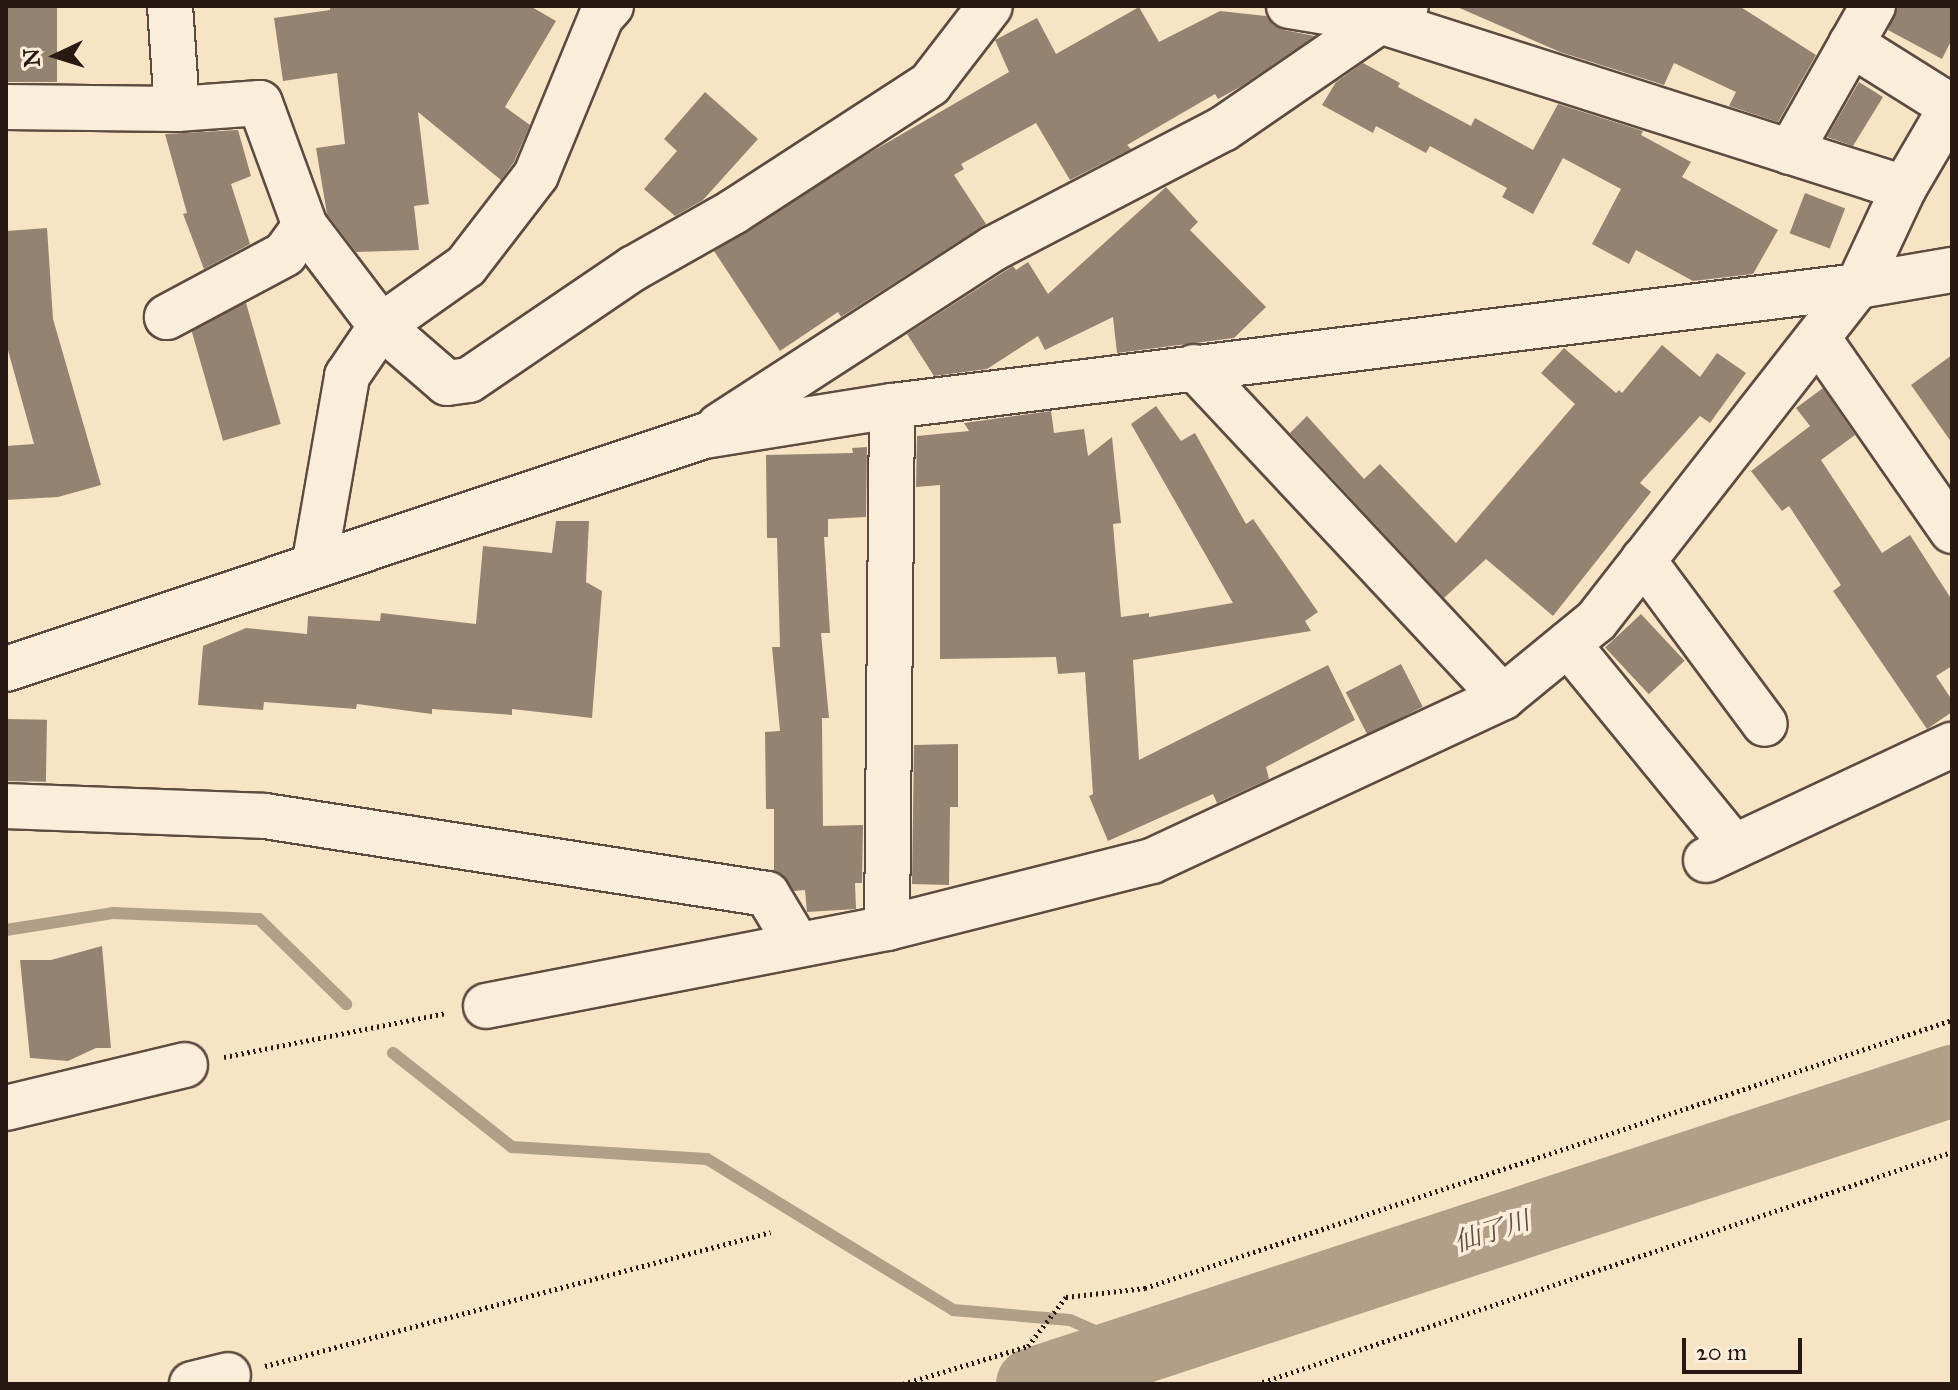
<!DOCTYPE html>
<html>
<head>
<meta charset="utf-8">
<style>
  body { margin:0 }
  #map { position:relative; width:1958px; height:1390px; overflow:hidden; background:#f8e4c5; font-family:"IM FELL Great Primer","Noto Serif JP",serif }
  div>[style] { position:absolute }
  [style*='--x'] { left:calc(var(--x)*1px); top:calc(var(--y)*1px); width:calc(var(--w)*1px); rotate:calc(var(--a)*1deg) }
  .stream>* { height:12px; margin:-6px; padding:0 6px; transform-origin:6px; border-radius:6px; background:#b19f88 }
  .river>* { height:72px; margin:-36px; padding:0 36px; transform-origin:36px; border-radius:36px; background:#b19f88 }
  .building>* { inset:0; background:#948370; transform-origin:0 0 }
  .path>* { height:5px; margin-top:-2.5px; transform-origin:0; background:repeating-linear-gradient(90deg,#281913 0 2px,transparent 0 6px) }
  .roads { filter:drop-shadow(2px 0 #5c4c40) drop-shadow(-2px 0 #5c4c40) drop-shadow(0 2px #5c4c40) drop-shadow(0 -2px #5c4c40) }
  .minor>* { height:44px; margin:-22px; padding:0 22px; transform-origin:22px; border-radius:22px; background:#faedd9 }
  span { translate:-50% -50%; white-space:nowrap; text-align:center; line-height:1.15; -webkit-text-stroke:7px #faedd9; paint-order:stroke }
  .water-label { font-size:26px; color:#5f4f42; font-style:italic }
  .frame { position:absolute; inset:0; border:8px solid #281913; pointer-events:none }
  .north { position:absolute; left:16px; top:16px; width:80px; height:80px; -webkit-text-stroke:6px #faedd9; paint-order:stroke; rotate:266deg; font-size:22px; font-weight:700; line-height:32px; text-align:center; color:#281913 }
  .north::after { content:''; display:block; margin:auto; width:28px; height:36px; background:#281913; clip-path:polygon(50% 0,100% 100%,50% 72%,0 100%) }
  .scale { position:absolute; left:1682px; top:1338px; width:120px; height:36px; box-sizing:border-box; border:4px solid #281913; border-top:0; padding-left:10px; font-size:24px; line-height:28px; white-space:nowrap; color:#281913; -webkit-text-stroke:6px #faedd9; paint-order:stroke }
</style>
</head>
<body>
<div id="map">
  <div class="stream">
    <i style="--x:6;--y:930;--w:108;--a:-9"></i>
    <i style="--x:113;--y:913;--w:146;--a:2.4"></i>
    <i style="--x:259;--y:919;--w:122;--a:44.3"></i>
    <i style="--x:393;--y:1053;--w:152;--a:38.3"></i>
    <i style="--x:512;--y:1147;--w:195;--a:3.5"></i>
    <i style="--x:707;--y:1159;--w:289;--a:31.5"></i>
    <i style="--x:953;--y:1310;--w:117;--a:4.9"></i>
    <i style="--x:1070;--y:1320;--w:72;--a:23.7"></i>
  </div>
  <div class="river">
    <i style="--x:1032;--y:1384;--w:969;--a:-18.23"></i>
  </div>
  <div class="building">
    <i style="left:6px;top:6px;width:51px;height:76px"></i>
    <i style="clip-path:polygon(330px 6px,530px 6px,556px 21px,505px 107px,530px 125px,514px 162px,501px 180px,418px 112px,429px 204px,414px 206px,419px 250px,356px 252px,327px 214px,316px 148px,345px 144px,337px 73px,283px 81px,274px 18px,330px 10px)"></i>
    <i style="clip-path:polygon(1455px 6px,1739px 6px,1816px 55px,1778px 122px,1729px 106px,1736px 92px,1674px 63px,1664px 85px,1560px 52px)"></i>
    <i style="clip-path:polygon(1898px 6px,1952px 6px,1952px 39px,1942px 59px,1888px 30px)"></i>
    <i style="clip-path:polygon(1139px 7px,1159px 42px,1220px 11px,1266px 16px,1273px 25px,1284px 30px,1315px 36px,1240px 87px,1218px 99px,1215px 94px,1127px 145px,1131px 149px,1070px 180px,1036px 123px,961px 164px,964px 169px,954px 175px,986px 224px,841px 317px,838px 312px,780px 351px,714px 251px,871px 152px,1009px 72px,995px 40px,1037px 18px,1056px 54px)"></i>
    <i style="clip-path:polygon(1363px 63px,1400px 83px,1398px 87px,1471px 126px,1475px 118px,1533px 150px,1558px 104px,1643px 131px,1641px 135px,1691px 162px,1682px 177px,1778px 230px,1753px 274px,1693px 281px,1636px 250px,1629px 264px,1592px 244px,1621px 189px,1563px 158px,1533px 214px,1502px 197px,1507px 188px,1430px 146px,1426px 153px,1376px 126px,1373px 133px,1322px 105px,1336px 82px)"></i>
    <i style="clip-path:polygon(1859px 82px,1883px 97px,1853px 146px,1827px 137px)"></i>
    <i style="clip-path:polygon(705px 92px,758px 139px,703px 200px,675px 216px,644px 189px,677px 151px,664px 139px)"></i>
    <i style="clip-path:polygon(238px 130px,251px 176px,231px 184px,250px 244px,204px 269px,183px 214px,187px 213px,165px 134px)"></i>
    <i style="clip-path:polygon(1166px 187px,1198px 222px,1190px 230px,1266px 307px,1234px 338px,1117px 353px,1113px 317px,1045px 350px,1038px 336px,987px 369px,934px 376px,907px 334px,1013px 266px,1016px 270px,1028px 262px,1048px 294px)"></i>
    <i style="left:1805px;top:193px;width:43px;height:43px;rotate:21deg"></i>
    <i style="clip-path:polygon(47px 228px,53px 319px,101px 485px,58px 497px,6px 500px,6px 446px,34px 444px,6px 343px,6px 231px)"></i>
    <i style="left:246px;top:303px;width:126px;height:60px;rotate:74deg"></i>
    <i style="clip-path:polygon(1662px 345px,1700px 377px,1717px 353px,1746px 373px,1710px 423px,1700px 416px,1640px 483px,1651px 492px,1553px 616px,1486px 559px,1444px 598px,1290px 433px,1307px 416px,1364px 479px,1380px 464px,1456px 543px,1575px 404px,1541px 373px,1564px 348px,1616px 393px,1619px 390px,1622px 393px)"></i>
    <i style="clip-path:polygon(1952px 355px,1952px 443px,1911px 385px)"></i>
    <i style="clip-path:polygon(1823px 388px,1855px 435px,1821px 460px,1882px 553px,1910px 535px,1952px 600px,1952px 666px,1936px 676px,1952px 700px,1952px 712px,1927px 729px,1833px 591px,1841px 585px,1789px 506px,1782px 511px,1751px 471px,1810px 426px,1796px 408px)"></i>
    <i style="clip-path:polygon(1156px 406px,1181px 441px,1195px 433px,1246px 524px,1253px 519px,1318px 612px,1305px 621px,1311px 631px,1133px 660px,1139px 760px,1328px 665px,1355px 720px,1266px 767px,1269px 779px,1217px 803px,1213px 794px,1108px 841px,1089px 796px,1093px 794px,1085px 672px,1058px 674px,1056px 657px,940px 659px,940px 485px,916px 487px,917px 436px,969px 431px,964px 423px,1051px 411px,1054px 433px,1084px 429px,1088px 456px,1112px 437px,1121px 523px,1113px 524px,1121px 617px,1149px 613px,1149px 617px,1233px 603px,1131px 424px)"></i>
    <i style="clip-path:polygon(867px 447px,866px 517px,828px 519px,828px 537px,824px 537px,830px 633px,821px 633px,829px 718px,822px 718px,823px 826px,863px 825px,862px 883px,855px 883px,856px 909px,807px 912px,805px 890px,794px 891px,781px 874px,774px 871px,774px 809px,766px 809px,765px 732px,780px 731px,772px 647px,780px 647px,777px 538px,767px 538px,766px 455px,853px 453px,852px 448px)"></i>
    <i style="clip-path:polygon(556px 521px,589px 521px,586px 582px,602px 591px,592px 718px,512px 709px,512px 715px,432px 709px,432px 714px,357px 704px,356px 709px,264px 702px,263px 710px,198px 705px,203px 646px,246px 628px,307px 634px,308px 616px,380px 621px,381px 613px,476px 624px,483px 546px,552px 553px)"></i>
    <i style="left:1641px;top:614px;width:64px;height:49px;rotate:47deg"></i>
    <i style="left:1401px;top:664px;width:48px;height:62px;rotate:63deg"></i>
    <i style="left:6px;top:719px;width:41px;height:62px;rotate:1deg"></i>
    <i style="clip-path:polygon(958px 744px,958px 807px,950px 807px,949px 885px,912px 884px,914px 745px)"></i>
    <i style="clip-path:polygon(102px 946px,111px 1048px,96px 1048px,68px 1061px,30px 1058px,20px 960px,51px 960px)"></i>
  </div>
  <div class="path">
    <i style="--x:224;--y:1057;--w:226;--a:-11.2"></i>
    <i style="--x:265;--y:1366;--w:523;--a:-14.83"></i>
    <i style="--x:903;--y:1384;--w:131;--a:-16.9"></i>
    <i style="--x:1028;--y:1346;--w:62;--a:-52.2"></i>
    <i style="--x:1066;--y:1297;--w:80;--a:-6.5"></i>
    <i style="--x:1145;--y:1288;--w:850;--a:-18.37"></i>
    <i style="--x:1257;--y:1384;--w:733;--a:-18.46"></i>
  </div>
  <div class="roads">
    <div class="minor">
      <i style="--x:170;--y:6;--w:103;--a:86.1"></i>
      <i style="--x:1289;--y:6;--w:92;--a:9.4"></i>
      <i style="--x:1380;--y:21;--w:550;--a:17.68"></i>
      <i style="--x:1851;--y:44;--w:119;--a:32"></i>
      <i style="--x:6;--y:107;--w:171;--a:0.7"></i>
      <i style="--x:177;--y:109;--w:83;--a:-4.1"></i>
      <i style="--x:260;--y:103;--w:131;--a:69.9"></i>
      <i style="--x:305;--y:226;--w:34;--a:126"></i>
      <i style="--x:285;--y:254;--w:134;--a:151.9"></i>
      <i style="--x:1790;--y:152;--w:168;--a:-60.4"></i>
      <i style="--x:305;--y:226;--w:126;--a:52.8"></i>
      <i style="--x:381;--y:326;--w:87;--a:40.8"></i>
      <i style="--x:447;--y:383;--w:22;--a:-8"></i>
      <i style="--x:469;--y:380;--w:199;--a:-34.2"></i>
      <i style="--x:634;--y:268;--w:114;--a:-29.5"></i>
      <i style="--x:733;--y:212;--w:235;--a:-33"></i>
      <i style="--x:930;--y:84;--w:98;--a:-52.4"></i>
      <i style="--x:1818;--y:338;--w:235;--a:55.2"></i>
      <i style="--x:1194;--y:367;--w:452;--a:46.9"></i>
      <i style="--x:719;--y:426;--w:328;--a:-32.9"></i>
      <i style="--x:994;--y:248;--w:258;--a:-27.5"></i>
      <i style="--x:1223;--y:129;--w:191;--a:-34.5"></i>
      <i style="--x:1380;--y:21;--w:22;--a:-18"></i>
      <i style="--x:1401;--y:14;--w:9;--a:-58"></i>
      <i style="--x:1643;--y:560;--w:204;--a:53.4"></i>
      <i style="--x:314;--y:566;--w:193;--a:-80.1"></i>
      <i style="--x:347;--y:376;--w:60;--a:-55.8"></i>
      <i style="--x:381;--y:326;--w:104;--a:-35.2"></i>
      <i style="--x:466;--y:266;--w:115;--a:-52.4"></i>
      <i style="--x:536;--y:175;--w:171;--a:-67.6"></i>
      <i style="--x:601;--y:17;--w:15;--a:-48"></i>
      <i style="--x:1568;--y:644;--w:262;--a:50.7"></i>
      <i style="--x:6;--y:669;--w:736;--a:-18.46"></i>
      <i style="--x:704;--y:436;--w:190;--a:-9.1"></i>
      <i style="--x:892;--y:406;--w:973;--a:-7.08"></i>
      <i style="--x:1858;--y:286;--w:95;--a:-9.7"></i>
      <i style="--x:6;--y:806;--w:259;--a:2.2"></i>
      <i style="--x:265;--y:816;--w:508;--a:8.83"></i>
      <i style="--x:767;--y:894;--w:58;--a:59"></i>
      <i style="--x:1706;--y:860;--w:272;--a:-25.1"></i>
      <i style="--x:887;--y:928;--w:522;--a:-89.45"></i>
      <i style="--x:486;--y:1006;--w:409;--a:-11"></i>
      <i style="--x:887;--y:928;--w:273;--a:-14.2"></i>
      <i style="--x:1152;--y:861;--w:387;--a:-25"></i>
      <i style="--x:1503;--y:697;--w:120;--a:-39.3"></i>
      <i style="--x:1596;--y:621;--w:425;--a:-52"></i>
      <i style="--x:1858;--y:286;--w:108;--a:-64.9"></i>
      <i style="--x:1904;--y:188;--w:95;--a:-59.7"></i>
      <i style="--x:6;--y:1108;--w:184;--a:-13.5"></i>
      <i style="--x:192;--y:1384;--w:37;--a:-14"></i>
    </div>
  </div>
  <div class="water-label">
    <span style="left:1492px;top:1232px;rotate:-18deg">仙了川</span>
  </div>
  <div class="frame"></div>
  <div class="north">N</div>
  <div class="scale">20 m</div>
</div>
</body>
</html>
